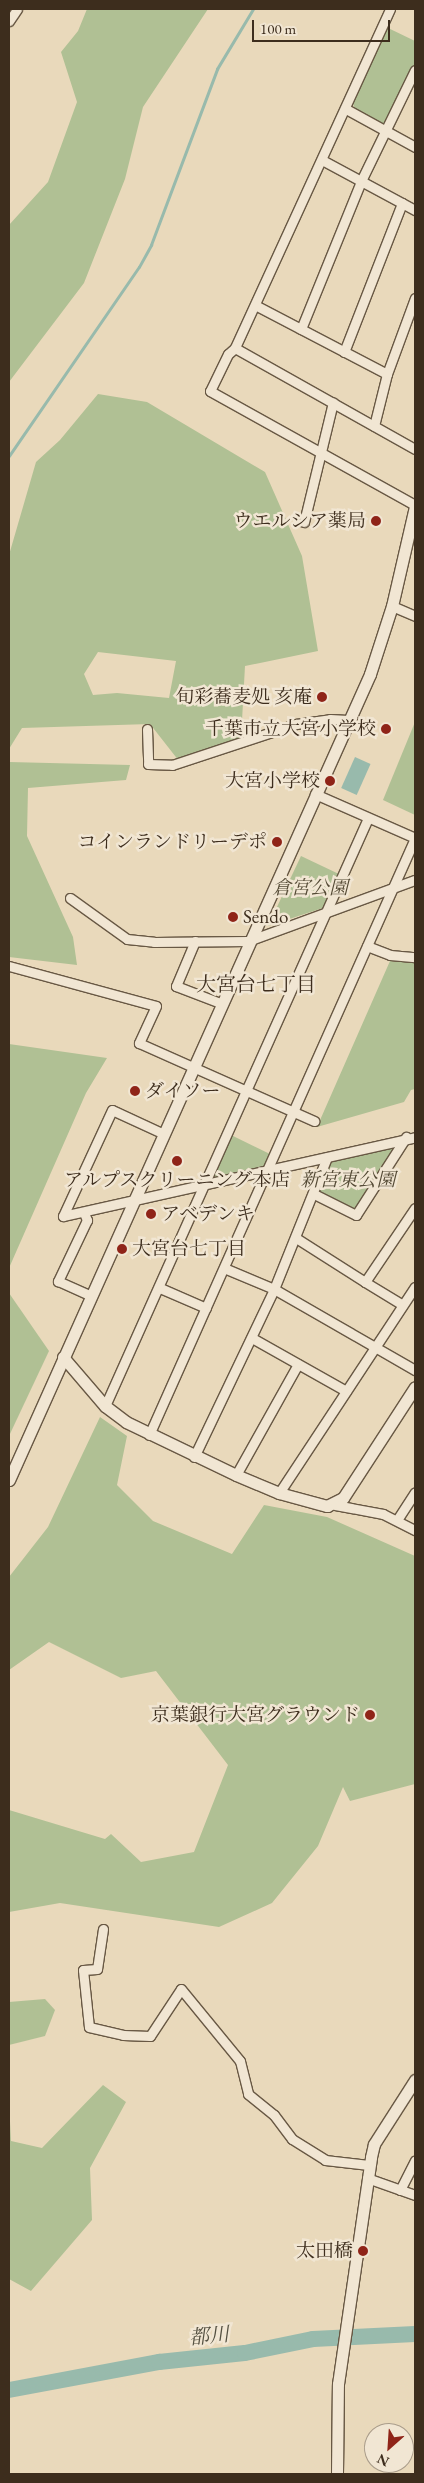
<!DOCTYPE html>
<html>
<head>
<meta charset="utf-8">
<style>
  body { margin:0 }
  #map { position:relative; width:424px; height:2483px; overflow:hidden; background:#e9d9bb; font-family:"EB Garamond","Noto Serif JP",serif }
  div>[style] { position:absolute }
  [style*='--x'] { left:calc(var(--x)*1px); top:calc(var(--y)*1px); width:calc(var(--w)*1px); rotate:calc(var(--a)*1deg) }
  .green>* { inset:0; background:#b0c094 }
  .water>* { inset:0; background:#98baac; transform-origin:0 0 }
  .stream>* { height:2.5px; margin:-1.25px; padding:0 1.25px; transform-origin:1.25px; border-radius:1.25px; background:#98baac }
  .river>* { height:16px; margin:-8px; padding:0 8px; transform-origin:8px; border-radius:8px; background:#98baac }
  .roads { filter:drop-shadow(1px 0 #685844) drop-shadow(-1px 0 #685844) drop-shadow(0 1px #685844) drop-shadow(0 -1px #685844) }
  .minor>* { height:9px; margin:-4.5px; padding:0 4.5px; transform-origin:4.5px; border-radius:4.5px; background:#f1e6d3 }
  .tertiary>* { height:11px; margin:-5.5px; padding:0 5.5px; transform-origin:5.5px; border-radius:5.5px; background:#f1e6d3 }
  .dots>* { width:14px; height:14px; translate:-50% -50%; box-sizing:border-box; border:2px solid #f1e6d3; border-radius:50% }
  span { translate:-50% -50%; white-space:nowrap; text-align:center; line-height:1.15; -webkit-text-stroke:5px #f1e6d3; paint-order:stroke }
  .poi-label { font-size:19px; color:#3d2d1d }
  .right { translate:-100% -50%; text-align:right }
  .left { translate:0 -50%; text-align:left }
  .park-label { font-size:19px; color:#544a35; font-style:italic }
  .neighbourhood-label { font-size:20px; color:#3d2d1d }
  .water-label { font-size:20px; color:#545041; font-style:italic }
  .frame { position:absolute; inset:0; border:10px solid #3d2d1d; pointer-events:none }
  .north { position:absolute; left:364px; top:2423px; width:50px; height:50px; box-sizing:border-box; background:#f1e6d3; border:1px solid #a99c8a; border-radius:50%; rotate:206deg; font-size:14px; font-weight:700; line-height:20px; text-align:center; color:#3d2d1d }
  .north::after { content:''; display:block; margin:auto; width:18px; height:22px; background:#8f2418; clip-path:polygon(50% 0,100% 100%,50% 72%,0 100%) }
  .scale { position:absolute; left:252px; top:20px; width:138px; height:22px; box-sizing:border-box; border:2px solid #3d2d1d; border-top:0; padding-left:6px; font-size:15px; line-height:18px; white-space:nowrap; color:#3d2d1d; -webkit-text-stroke:4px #f1e6d3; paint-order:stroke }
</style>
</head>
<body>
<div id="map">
  <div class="green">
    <i style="clip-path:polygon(87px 9px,208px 9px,143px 107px,125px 179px,84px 283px,9px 382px,9px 225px,48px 182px,77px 102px,61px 52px,78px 31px)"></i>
    <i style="clip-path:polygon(386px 27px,415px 41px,415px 71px,384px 125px,355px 109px,352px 101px)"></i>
    <i style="clip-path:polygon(evenodd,98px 394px,147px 402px,265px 472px,302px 556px,318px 651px,245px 666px,241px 739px,179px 761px,150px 724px,22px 728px,9px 749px,9px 555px,36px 462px,60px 440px,98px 394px,98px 652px,176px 661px,169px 698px,117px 693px,93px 695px,84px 674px,98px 652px)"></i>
    <i style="clip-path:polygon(415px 722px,415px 815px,383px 800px)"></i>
    <i style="clip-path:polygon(9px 762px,130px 765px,126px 780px,28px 788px,27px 836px,73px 937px,77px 965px,9px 957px)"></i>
    <i style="clip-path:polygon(301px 856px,341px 875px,326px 907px,268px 926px)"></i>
    <i style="clip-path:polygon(390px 961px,415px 963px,415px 1089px,411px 1090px,404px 1102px,317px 1127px)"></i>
    <i style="clip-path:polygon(9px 1044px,107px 1058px,86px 1093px,9px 1268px)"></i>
    <i style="clip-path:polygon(231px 1135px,272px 1155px,267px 1166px,216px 1178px,213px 1174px)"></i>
    <i style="clip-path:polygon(395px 1144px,397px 1147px,355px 1210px,321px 1194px,320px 1189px,332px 1160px)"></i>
    <i style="clip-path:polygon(9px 1293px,49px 1351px,9px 1436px)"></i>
    <i style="clip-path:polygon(100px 1417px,127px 1436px,117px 1485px,153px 1521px,232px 1554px,264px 1505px,327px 1517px,415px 1556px,415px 1784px,350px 1801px,343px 1787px,318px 1846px,272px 1903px,219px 1927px,60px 1903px,9px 1912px,9px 1810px,105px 1839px,111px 1834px,141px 1862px,194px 1852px,228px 1765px,156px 1671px,121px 1678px,49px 1642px,9px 1670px,9px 1577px,48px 1527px)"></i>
    <i style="clip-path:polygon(45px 1999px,55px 2010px,45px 2036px,9px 2045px,9px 2002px)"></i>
    <i style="clip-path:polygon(103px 2085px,126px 2102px,90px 2168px,92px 2220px,31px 2291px,9px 2279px,9px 2102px,11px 2141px,42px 2148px)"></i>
  </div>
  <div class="water">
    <i style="left:355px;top:757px;width:17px;height:34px;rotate:24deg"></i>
  </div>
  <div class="stream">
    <i style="--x:9;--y:456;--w:229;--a:-55.5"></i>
    <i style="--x:139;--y:267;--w:25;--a:-61"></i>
    <i style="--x:151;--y:245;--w:188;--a:-69.4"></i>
    <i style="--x:217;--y:69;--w:70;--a:-59"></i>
  </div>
  <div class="river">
    <i style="--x:9;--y:2390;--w:153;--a:-10.6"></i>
    <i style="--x:159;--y:2362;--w:86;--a:-6"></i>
    <i style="--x:245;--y:2353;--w:69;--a:-11.6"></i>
    <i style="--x:313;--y:2339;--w:102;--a:-2.8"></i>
  </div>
  <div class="roads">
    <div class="minor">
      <i style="--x:390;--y:9;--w:373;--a:114.6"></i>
      <i style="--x:235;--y:348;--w:9;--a:139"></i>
      <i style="--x:228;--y:354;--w:41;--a:115.9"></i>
      <i style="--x:210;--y:391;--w:235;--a:29.1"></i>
      <i style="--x:9;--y:21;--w:14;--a:-56"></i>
      <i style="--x:346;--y:109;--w:79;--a:28.8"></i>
      <i style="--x:322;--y:160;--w:106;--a:28.3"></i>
      <i style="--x:255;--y:305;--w:149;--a:27.6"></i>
      <i style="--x:301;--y:329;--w:160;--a:-67.9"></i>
      <i style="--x:361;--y:181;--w:123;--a:-64.1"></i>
      <i style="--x:235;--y:348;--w:206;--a:29.3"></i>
      <i style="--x:344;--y:352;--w:160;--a:-68.7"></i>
      <i style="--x:374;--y:426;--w:54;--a:-76"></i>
      <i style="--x:387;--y:374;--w:81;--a:-69.8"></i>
      <i style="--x:304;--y:522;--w:123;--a:-76.4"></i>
      <i style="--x:392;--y:606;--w:25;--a:23"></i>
      <i style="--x:147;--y:729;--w:35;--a:88"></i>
      <i style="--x:148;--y:764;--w:24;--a:2"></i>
      <i style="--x:172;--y:765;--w:131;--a:-18.3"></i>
      <i style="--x:296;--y:724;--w:34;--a:-8"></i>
      <i style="--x:330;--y:719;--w:18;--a:3"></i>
      <i style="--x:315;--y:794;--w:109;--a:23.7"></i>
      <i style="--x:70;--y:898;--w:70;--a:35.7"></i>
      <i style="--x:127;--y:939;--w:27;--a:6"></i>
      <i style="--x:154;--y:942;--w:94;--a:-0.6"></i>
      <i style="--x:248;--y:941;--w:178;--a:-20.1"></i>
      <i style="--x:195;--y:941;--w:49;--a:112.9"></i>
      <i style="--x:176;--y:986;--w:47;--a:21.1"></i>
      <i style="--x:367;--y:946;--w:25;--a:21"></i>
      <i style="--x:390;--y:955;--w:25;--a:5"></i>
      <i style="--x:9;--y:966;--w:152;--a:15.2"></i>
      <i style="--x:156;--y:1006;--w:41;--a:114.7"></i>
      <i style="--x:139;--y:1043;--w:192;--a:24"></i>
      <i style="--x:164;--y:1134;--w:57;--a:-155.2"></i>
      <i style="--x:112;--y:1110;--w:117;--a:114.8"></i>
      <i style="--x:63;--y:1216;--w:361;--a:-12.6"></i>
      <i style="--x:314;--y:1194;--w:47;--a:26.6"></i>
      <i style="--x:356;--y:1215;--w:93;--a:-57.3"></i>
      <i style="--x:84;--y:1213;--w:8;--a:67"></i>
      <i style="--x:87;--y:1220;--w:68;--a:115.4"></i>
      <i style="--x:58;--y:1281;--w:37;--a:24"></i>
      <i style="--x:296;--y:1238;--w:82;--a:32.5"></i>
      <i style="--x:365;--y:1282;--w:89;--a:-56"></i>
      <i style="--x:224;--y:1268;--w:54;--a:22.8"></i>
      <i style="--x:274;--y:1289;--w:163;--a:29.9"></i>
      <i style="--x:365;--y:1282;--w:44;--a:31.2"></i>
      <i style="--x:160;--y:1288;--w:50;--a:23.5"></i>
      <i style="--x:252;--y:1338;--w:108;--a:29.4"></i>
      <i style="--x:105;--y:1406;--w:644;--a:-65.9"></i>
      <i style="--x:149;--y:1435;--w:654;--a:-65.98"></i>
      <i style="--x:194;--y:1457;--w:186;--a:-64.5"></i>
      <i style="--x:274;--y:1289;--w:142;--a:-68.1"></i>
      <i style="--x:236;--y:1475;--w:127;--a:-60.8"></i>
      <i style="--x:279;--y:1493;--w:247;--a:-56.6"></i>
      <i style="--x:335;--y:1505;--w:49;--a:10.6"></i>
      <i style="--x:383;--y:1514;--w:36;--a:27"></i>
      <i style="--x:397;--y:1520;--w:33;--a:-57"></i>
      <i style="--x:103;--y:1929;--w:40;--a:98.5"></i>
      <i style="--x:97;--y:1969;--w:14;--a:176"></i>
      <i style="--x:83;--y:1970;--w:57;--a:84"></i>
      <i style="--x:89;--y:2027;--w:35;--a:13"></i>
      <i style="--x:123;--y:2035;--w:27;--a:2"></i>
      <i style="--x:150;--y:2036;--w:56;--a:-56.6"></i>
      <i style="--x:181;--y:1989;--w:93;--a:50.7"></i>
      <i style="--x:240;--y:2061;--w:34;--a:76"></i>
      <i style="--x:248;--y:2094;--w:33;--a:39"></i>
      <i style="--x:274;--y:2115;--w:30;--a:53"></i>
      <i style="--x:292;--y:2139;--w:39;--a:32"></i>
      <i style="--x:325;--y:2160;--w:44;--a:6.5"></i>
      <i style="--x:367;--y:2178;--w:51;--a:19.5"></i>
      <i style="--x:400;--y:2190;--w:33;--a:-63"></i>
    </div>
    <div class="tertiary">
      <i style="--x:63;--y:1357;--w:65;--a:49.4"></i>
      <i style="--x:105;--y:1406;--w:26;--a:37"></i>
      <i style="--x:126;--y:1422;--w:122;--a:25.7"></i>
      <i style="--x:236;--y:1475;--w:47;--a:22.7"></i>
      <i style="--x:279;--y:1493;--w:50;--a:15.2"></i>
      <i style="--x:327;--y:1506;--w:18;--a:-27"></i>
      <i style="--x:343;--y:1498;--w:132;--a:-57"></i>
      <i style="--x:9;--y:1480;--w:883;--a:-65.87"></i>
      <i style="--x:370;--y:674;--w:71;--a:-72.1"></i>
      <i style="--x:392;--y:606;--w:103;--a:-77"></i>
      <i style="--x:337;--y:2474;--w:90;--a:-89.4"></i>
      <i style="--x:338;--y:2384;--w:229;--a:-81.7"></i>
      <i style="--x:371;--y:2157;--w:13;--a:-77"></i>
      <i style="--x:374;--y:2144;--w:76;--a:-57.4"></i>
    </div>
  </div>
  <div class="dots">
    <i style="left:376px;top:521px;background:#8f2418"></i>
    <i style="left:322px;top:697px;background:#8f2418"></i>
    <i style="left:386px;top:729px;background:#8f2418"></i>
    <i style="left:330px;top:781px;background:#8f2418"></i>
    <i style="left:277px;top:842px;background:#8f2418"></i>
    <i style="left:233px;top:917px;background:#8f2418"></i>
    <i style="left:135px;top:1091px;background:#8f2418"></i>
    <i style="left:177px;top:1161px;background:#8f2418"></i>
    <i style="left:151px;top:1214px;background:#8f2418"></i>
    <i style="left:122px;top:1249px;background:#8f2418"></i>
    <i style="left:370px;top:1715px;background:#8f2418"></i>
    <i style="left:363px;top:2251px;background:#8f2418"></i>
  </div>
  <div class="poi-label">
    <span class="right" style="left:366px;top:521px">ウエルシア薬局</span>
    <span class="right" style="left:312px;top:697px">旬彩蕎麦処 亥庵</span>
    <span class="right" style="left:376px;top:729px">千葉市立大宮小学校</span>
    <span class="right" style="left:320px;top:781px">大宮小学校</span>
    <span class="right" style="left:267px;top:842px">コインランドリーデポ</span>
    <span class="left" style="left:243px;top:917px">Sendo</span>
    <span class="left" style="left:145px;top:1091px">ダイソー</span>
    <span style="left:177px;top:1180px">アルプスクリーニング本店</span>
    <span class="left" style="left:161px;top:1214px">アベデンキ</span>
    <span class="left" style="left:132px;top:1249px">大宮台七丁目</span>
    <span class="right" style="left:360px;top:1715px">京葉銀行大宮グラウンド</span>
    <span class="right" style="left:353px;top:2251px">太田橋</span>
  </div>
  <div class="park-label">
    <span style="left:310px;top:888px">倉宮公園</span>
    <span style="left:348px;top:1180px">新宮東公園</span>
  </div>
  <div class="neighbourhood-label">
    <span style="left:256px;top:984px">大宮台七丁目</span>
  </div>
  <div class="water-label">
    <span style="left:209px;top:2336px;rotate:-6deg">都川</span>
  </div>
  <div class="frame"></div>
  <div class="north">N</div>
  <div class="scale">100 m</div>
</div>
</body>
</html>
